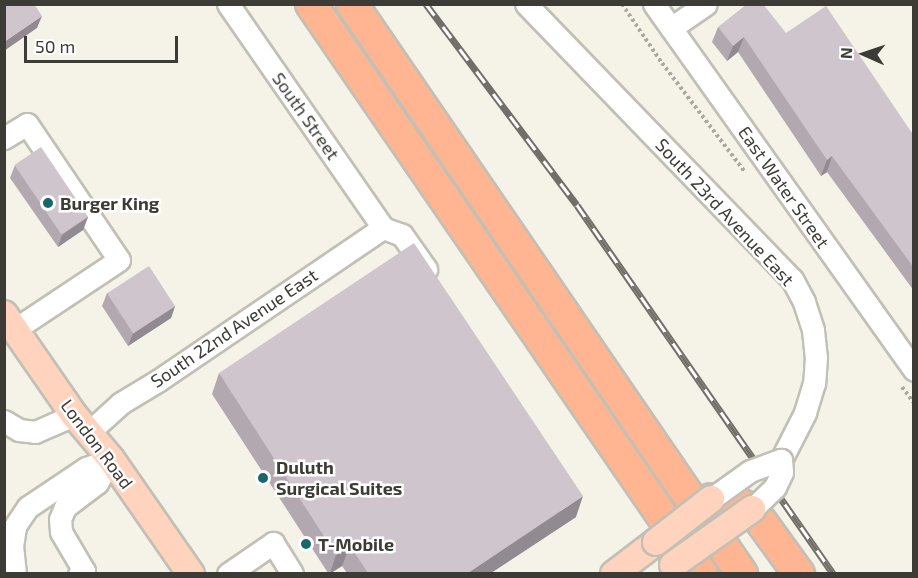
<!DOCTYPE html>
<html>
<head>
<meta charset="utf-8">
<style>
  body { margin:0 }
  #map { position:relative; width:918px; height:578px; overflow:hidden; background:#f5f2e7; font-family:"Exo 2",sans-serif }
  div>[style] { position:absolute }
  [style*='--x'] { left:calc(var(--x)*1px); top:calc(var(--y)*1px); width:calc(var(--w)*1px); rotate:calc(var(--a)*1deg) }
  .path>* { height:4px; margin-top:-2px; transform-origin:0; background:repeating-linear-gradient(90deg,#aaa8a0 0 3px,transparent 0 6px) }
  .roads { filter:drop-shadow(2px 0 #c2c0b5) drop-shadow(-2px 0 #c2c0b5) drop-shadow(0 2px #c2c0b5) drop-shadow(0 -2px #c2c0b5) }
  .minor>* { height:21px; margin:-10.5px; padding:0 10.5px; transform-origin:10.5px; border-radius:10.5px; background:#fff }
  .major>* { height:26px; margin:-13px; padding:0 13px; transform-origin:13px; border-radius:13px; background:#ffd3bd }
  .highway>* { height:30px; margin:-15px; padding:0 15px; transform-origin:15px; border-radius:15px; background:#ffb591 }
  .rail>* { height:7px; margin-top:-3.5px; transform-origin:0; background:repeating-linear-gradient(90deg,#fff 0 14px,#716f68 0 28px); box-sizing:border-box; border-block:2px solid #716f68 }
  .bridges { filter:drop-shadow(2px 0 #c2c0b5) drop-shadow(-2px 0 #c2c0b5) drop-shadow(0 2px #c2c0b5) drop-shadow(0 -2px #c2c0b5) }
  .minor-bridge>* { height:21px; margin:-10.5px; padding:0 10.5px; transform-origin:10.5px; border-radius:10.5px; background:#fff }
  .major-bridge>* { height:26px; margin:-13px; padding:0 13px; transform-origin:13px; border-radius:13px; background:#ffd3bd }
  .wall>* { inset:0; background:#b2a9b0 }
  .shaded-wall>* { inset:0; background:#918a90 }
  .building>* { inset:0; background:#cfc5cd; transform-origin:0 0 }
  .dots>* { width:16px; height:16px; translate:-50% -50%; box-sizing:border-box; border:3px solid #fff; border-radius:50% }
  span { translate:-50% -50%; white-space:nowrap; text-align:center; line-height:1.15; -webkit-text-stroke:5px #fff; paint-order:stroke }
  .street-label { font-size:18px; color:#3c3b36 }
  .poi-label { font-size:18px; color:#3c3b36; font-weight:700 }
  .left { translate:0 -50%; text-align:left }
  .frame { position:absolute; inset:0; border:6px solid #3c3b36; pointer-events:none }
  .north { position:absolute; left:834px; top:24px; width:60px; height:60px; -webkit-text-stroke:4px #fff; paint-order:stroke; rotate:273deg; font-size:16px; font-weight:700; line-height:24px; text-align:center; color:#3c3b36 }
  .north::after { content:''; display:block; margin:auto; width:21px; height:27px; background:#3c3b36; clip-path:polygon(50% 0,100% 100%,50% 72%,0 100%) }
  .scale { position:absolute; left:24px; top:36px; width:154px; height:27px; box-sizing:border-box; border:3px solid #3c3b36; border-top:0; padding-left:8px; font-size:18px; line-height:21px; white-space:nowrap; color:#3c3b36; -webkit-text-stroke:4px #fff; paint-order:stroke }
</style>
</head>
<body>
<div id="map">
  <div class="path">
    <i style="--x:622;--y:4;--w:71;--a:55.9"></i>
    <i style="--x:662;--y:63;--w:137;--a:52.7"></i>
    <i style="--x:902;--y:387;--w:20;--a:53"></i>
  </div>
  <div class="roads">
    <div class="minor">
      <i style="--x:228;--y:4;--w:272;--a:55.3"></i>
      <i style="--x:526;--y:4;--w:383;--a:46"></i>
      <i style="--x:792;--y:279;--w:26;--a:62"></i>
      <i style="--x:804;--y:302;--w:29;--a:72"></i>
      <i style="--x:813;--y:330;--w:27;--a:84"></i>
      <i style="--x:816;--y:357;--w:26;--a:94"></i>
      <i style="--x:814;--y:383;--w:31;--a:107"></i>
      <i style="--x:805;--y:413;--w:53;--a:117.1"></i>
      <i style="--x:654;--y:4;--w:449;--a:54.6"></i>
      <i style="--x:671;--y:28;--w:42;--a:-34.4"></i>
      <i style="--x:4;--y:138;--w:27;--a:-31"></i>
      <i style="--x:27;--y:124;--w:164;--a:55.9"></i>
      <i style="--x:119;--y:260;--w:125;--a:146.4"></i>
      <i style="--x:383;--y:228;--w:20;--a:20"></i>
      <i style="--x:402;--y:235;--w:42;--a:54.8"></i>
      <i style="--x:4;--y:421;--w:17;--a:31"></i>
      <i style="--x:19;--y:430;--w:16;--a:7"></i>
      <i style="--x:35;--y:432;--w:43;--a:-23.6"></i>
      <i style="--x:89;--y:432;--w:43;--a:-42.2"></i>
      <i style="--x:121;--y:403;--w:44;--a:-31.2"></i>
      <i style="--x:159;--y:380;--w:271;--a:-34.2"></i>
      <i style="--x:15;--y:574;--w:28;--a:-96"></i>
      <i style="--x:12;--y:546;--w:20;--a:-81"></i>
      <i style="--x:15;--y:526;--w:23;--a:-56"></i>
      <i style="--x:28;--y:507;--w:70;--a:-33.9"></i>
      <i style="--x:86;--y:468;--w:27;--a:-20"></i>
      <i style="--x:79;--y:574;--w:6;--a:-31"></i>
      <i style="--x:84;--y:571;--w:45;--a:-120.5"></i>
      <i style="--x:61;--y:532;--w:13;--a:-94"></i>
      <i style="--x:60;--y:519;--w:13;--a:-67"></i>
      <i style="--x:65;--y:507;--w:40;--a:-37"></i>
      <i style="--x:97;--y:483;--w:28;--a:-60"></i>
      <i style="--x:228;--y:574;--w:55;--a:-34.6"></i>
      <i style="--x:273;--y:543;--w:36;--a:58"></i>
    </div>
    <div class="major">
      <i style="--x:4;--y:314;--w:123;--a:55.3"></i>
      <i style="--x:74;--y:415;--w:57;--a:49.9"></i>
      <i style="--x:111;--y:459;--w:140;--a:55.2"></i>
      <i style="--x:614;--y:574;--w:53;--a:-37.3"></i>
    </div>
    <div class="highway">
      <i style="--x:311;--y:4;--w:691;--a:55.55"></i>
      <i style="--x:352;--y:4;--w:691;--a:55.62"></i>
      <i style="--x:711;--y:499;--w:21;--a:5"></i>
      <i style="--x:732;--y:501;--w:22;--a:22"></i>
      <i style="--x:752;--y:509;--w:80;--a:54.1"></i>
    </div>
  </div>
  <div class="rail">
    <i style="--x:426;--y:4;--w:251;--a:53.1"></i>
    <i style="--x:577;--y:205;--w:449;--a:55.2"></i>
  </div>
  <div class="bridges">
    <div class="minor-bridge">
      <i style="--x:711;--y:499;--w:48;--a:-35.7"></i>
      <i style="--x:750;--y:471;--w:33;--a:-20"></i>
      <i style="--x:781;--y:460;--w:12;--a:85"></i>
      <i style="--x:782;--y:472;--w:17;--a:115"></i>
      <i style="--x:775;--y:487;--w:32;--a:136"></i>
    </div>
    <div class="major-bridge">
      <i style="--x:656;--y:542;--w:70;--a:-38"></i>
      <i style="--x:673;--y:565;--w:97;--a:-35.3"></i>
    </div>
  </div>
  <div class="wall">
    <i style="clip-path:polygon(718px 27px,786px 33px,912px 133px,914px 131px,914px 291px,827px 172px,821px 176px,738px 52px,727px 61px,712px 42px)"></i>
    <i style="clip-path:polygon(15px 165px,88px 217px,83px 230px,58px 247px,10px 178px)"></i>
    <i style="clip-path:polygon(107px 293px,175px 306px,171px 318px,128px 346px,102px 306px)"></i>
    <i style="clip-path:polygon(219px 373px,576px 517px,491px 573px,347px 573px,342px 566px,331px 573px,328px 573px,212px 394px)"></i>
  </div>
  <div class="shaded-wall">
    <i style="clip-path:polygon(42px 16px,37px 28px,4px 51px,4px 42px)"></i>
    <i style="clip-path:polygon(744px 37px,738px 52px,727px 61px,733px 46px)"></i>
    <i style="clip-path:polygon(832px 156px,827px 172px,821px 176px,827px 160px)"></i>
    <i style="clip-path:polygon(88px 217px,83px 230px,58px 247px,62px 235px)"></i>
    <i style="clip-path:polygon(175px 306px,171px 318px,128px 346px,133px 333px)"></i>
    <i style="clip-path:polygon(583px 496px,576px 517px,491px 573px,468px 573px)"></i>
    <i style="clip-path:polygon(350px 546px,342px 566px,331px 573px,330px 573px,336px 555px)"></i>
  </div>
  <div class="building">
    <i style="clip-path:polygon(4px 4px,34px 4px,42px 16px,4px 42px)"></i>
    <i style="clip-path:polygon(747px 4px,763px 4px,786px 33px,826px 6px,912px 133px,914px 131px,914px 268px,832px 156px,827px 160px,744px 37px,733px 46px,718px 27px)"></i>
    <i style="left:41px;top:147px;width:84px;height:32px;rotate:56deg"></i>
    <i style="clip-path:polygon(414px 243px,583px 496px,468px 573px,368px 573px,350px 546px,336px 555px,219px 373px)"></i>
    <i style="left:149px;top:266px;width:48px;height:50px;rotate:57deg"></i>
  </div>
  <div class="dots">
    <i style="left:48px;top:203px;background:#18676a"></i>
    <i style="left:263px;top:478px;background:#18676a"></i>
    <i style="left:306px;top:544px;background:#18676a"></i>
  </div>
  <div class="street-label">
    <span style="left:306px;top:116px;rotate:55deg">South Street</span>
    <span style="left:784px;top:187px;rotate:55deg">East Water Street</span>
    <span style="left:725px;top:212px;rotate:47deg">South 23rd Avenue East</span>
    <span style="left:234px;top:328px;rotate:-34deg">South 22nd Avenue East</span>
    <span style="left:97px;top:444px;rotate:53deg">London Road</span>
  </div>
  <div class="poi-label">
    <span class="left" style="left:60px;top:203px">Burger King</span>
    <span class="left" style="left:276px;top:478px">Duluth<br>Surgical Suites</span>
    <span class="left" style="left:318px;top:544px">T-Mobile</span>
  </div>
  <div class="frame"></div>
  <div class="north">N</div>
  <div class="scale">50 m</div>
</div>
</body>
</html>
